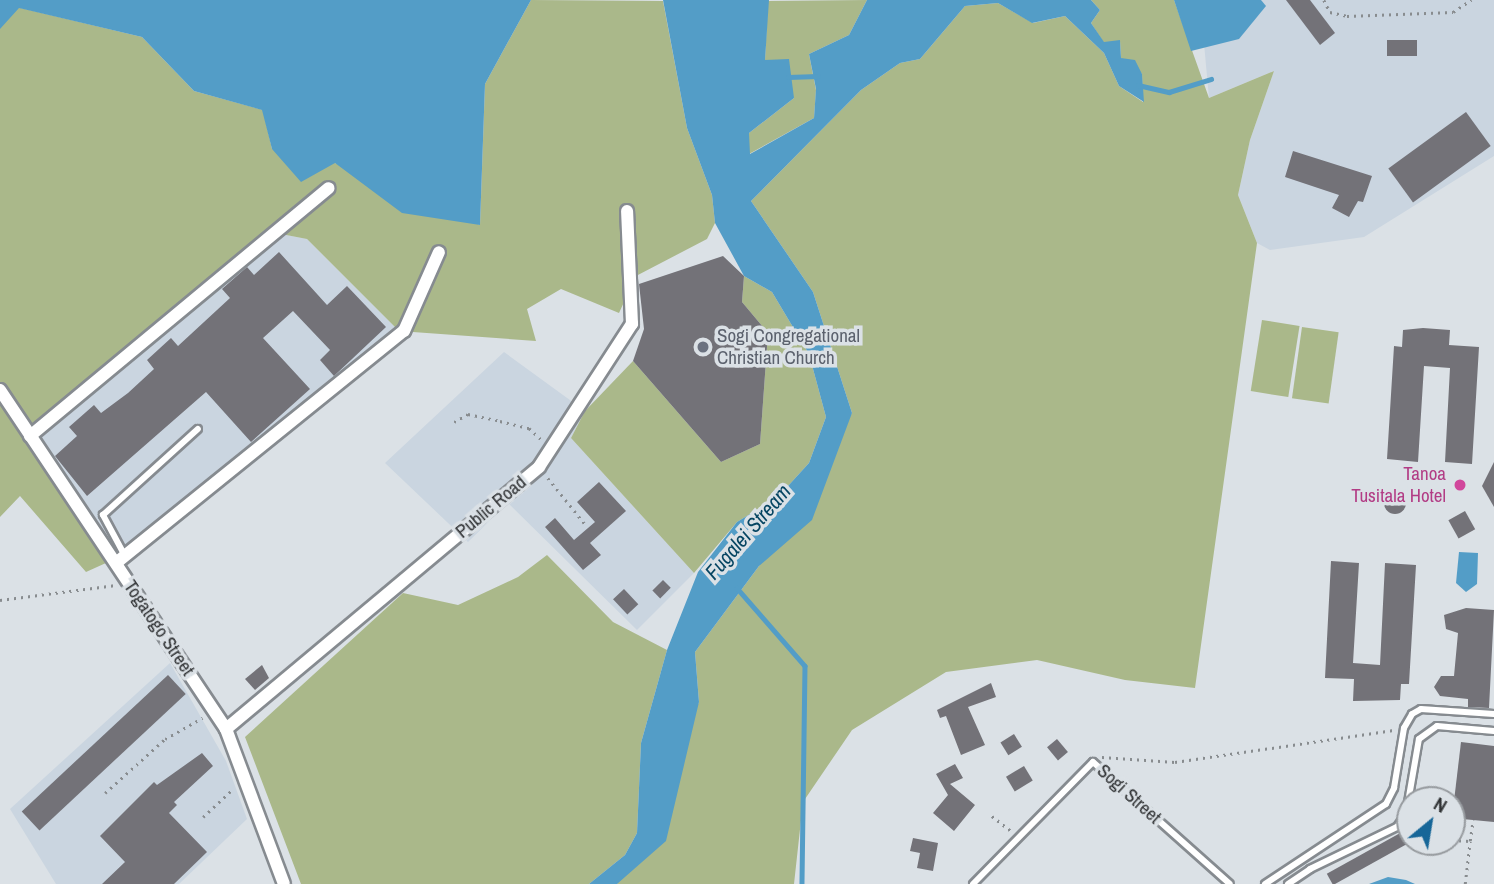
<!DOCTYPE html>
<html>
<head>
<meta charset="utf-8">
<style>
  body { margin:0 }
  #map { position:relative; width:1494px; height:884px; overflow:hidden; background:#dbe1e6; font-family:"Archivo Narrow",sans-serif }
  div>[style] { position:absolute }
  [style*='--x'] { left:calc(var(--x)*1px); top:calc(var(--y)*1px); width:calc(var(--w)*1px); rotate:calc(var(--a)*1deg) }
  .built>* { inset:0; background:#cad5e0 }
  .green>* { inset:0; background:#aab88a; transform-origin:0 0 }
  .water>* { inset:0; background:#539dc7 }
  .stream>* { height:4.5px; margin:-2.25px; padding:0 2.25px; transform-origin:2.25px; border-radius:2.25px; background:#539dc7 }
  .building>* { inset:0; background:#737278; transform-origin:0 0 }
  .round { border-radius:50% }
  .path>* { height:2.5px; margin-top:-1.25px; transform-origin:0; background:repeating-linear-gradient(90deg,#888c8f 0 2px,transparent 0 7px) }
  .roads { filter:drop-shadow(2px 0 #868b90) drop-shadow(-2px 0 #868b90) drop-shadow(0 2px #868b90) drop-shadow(0 -2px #868b90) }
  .lane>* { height:6px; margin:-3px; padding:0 3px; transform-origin:3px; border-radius:3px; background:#fff }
  .street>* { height:12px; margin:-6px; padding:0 6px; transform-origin:6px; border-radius:6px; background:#fff }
  .dots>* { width:19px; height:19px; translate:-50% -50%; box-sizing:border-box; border:4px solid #dbe1e6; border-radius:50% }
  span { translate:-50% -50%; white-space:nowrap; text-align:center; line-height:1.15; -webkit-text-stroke:7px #dbe1e6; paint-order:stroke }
  .worship-label { font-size:19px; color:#5b616d }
  .left { translate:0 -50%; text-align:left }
  .hotel-label { font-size:19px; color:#b23c85 }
  .right { translate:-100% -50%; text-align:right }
  .street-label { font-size:19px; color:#303234 }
  .water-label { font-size:21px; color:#064562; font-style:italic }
  .north { position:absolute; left:1396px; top:786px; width:70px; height:70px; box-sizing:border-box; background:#dbe1e6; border:2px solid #979b9f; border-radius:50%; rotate:30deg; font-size:19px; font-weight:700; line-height:28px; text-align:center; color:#303234 }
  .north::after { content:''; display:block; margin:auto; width:24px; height:32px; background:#166698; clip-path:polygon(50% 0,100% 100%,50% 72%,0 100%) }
</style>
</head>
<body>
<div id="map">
  <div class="built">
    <i style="clip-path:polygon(1200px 0,1494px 0,1494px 156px,1364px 237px,1270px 250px,1257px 243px,1238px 195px,1250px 140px,1274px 71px,1209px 98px)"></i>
    <i style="clip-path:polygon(281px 234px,307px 239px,399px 331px,117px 558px,34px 436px)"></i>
    <i style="clip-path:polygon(504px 352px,585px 411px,571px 438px,694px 573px,637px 630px,508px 503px,468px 542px,385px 463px)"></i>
    <i style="clip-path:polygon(170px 663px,226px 761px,247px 819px,179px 884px,56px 884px,10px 809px)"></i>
  </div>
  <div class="green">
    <i style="clip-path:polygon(531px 0,663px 1px,687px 128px,712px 195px,715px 223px,707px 239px,636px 276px,619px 313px,561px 289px,527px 309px,536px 341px,399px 331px,307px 239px,281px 234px,34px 436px,117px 558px,86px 572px,20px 496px,0 517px,0 3px,142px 37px,194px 91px,263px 110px,272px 149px,335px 163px,480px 225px,485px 84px)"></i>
    <i style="clip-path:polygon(867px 0,849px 35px,809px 54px,816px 90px,814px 118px,749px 154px,749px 133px,794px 98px,765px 60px,768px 1px)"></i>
    <i style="clip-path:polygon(1091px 0,1174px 0,1209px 98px,1274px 71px,1250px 140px,1238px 195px,1257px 243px,1195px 688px,1125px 680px,1037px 660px,946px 672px,852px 730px,803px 802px,794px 884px,617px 884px,699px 702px,695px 652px,759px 566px,852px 413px,813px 292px,751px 201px,861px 90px,900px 63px,920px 59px,965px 6px,998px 3px,1033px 23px,1065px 16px,1104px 53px,1119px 86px,1143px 102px,1142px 74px,1121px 58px,1120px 41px,1104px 43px,1091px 23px,1100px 10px)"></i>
    <i style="clip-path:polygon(744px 276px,772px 292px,809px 354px,826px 417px,809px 463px,778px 497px,737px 522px,694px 573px,571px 438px,585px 411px,633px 361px,721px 462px,760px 444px,768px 333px,742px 302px)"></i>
    <i style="left:1262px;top:320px;width:38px;height:72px;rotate:9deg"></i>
    <i style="left:1302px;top:327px;width:37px;height:72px;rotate:8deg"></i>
    <i style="clip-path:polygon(547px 555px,613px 622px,667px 650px,641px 743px,637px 833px,625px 855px,589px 884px,301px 884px,245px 737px,403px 593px,458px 605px,518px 577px)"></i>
  </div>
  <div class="water">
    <i style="clip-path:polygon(0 0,531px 0,485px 84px,480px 225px,402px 213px,335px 163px,301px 182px,272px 149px,262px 110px,194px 91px,142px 37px,19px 8px,0 29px)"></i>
    <i style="clip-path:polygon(663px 0,769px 0,765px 60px,789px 59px,794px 98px,749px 133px,750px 154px,814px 118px,816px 89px,809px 54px,849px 35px,867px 0,1091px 0,1100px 10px,1091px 23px,1104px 42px,1120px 40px,1121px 58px,1135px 60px,1142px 74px,1144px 102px,1119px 86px,1104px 53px,1065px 16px,1032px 23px,998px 3px,965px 6px,920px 59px,900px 63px,861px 90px,751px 201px,813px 292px,852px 413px,812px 520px,759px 566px,695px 652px,699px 702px,666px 841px,617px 884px,589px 884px,625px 855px,637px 833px,641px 743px,667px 650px,698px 572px,737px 522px,778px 497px,809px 463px,826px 417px,809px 354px,772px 292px,744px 276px,715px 223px,712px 195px,687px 128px)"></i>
    <i style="clip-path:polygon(1174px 0,1261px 0,1266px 6px,1239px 39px,1191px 51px)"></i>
    <i style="clip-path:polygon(1459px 552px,1478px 553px,1477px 584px,1466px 592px,1456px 583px)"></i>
    <i style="clip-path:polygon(1388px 877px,1406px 880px,1415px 884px,1369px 884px)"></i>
  </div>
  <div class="stream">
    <i style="--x:788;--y:77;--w:30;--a:-2"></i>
    <i style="--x:1138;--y:85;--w:32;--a:13"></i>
    <i style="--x:1169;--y:92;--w:44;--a:-17.2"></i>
    <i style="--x:737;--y:588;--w:103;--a:48.9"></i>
    <i style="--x:805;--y:666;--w:218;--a:90.8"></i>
  </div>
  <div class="building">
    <i style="clip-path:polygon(1286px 0,1310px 0,1335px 33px,1320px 45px)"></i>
    <i style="left:1387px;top:40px;width:30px;height:16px"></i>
    <i style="left:1466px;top:112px;width:42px;height:96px;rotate:54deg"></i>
    <i style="clip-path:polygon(1293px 151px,1372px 176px,1363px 202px,1358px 201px,1349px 217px,1332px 208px,1339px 195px,1285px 177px)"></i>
    <i style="clip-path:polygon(279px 252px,327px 305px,347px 286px,386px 327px,334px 376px,320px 360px,330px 350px,293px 311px,263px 338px,310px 389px,251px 442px,206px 392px,87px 496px,55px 456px,77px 436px,69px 427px,94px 405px,101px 413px,128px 393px,154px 369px,147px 360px,171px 338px,178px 346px,230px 298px,222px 289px,247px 267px,254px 275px)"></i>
    <i style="clip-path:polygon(723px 256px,744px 276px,742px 302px,768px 333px,760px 444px,721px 462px,633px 361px,644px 329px,639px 284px)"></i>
    <i style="clip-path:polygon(1423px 328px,1450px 330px,1449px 345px,1479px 347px,1472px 464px,1445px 462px,1450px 368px,1424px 366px,1418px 462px,1387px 459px,1394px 346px,1402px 347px,1403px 330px)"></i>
    <i style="clip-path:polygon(1494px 462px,1494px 507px,1482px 486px)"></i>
    <i style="clip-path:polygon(599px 482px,626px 511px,590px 543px,601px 555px,583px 570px,545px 527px,555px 518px,574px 540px,595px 522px,577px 502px)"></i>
    <i class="round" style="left:1384px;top:492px;width:22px;height:22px"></i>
    <i style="left:1465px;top:511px;width:21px;height:19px;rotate:61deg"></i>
    <i style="clip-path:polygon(1331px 561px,1359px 563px,1353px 663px,1380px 665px,1385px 563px,1416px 565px,1409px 684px,1401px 684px,1400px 700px,1353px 701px,1354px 679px,1325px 678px)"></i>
    <i style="left:663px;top:580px;width:11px;height:15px;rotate:45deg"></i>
    <i style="left:624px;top:589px;width:21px;height:15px;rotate:47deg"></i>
    <i style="clip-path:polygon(1466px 608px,1494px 610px,1489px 708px,1468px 707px,1468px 699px,1440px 696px,1434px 687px,1441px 676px,1454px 676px,1458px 633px,1446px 629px,1444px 615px)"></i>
    <i style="clip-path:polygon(262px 665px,269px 678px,255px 690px,245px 679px)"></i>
    <i style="left:168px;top:675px;width:26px;height:200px;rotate:47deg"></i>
    <i style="clip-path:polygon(991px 683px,996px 697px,968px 707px,985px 745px,961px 755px,946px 716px,940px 718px,937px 710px)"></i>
    <i style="left:1014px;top:734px;width:15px;height:16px;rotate:58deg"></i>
    <i style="left:1057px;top:739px;width:17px;height:13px;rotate:50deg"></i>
    <i style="clip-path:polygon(1461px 742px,1494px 746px,1494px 822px,1452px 818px)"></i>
    <i style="clip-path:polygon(202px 753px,213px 766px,174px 802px,177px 805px,169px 813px,207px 852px,174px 884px,102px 884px,125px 862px,100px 836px,154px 782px,157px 785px)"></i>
    <i style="clip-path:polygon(955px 764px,963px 778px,950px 784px,975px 805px,954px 831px,933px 813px,948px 795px,936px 774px)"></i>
    <i style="left:1024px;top:766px;width:17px;height:21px;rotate:59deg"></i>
    <i style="left:1402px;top:832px;width:13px;height:86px;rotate:61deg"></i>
    <i style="clip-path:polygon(913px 838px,938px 843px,933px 871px,917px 868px,920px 853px,910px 851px)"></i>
  </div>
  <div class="path">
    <i style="--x:1324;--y:0;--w:13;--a:63"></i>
    <i style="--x:1330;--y:12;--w:17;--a:13"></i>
    <i style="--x:1347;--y:16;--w:106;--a:-2.2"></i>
    <i style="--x:1453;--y:12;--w:22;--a:-34"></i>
    <i style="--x:454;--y:422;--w:16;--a:-30"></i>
    <i style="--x:468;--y:414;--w:33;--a:12"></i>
    <i style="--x:500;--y:421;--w:30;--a:14"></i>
    <i style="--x:529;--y:428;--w:16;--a:43"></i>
    <i style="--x:548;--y:478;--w:59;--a:51.2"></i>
    <i style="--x:0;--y:600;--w:117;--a:-7.4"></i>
    <i style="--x:1102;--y:757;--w:73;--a:3.9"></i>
    <i style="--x:1175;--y:762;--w:221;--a:-8.3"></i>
    <i style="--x:105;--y:793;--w:81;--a:-42"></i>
    <i style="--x:165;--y:739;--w:43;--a:-29.6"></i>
    <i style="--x:992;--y:816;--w:24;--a:38"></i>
    <i style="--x:203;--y:817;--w:42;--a:-43.1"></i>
    <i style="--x:1406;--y:839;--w:4;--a:-14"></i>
    <i style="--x:1452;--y:840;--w:18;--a:3"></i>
    <i style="--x:1470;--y:841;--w:21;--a:-82"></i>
    <i style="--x:1465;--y:884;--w:43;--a:-83.4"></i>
  </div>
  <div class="roads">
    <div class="lane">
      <i style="--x:125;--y:556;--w:47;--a:-118.2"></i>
      <i style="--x:103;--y:515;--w:128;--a:-42.2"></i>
      <i style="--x:973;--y:884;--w:171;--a:-45.5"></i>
      <i style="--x:1093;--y:762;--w:183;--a:41.7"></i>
      <i style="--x:1265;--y:884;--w:145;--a:-33.5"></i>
      <i style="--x:1386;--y:804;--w:18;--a:-63"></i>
      <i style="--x:1394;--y:788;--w:61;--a:-80.5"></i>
      <i style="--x:1404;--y:728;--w:16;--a:-60"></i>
      <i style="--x:1412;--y:714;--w:10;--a:-29"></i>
      <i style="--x:1421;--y:709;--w:73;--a:3.9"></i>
      <i style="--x:1288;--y:884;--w:27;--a:-34"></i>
      <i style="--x:1310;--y:869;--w:97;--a:-25.8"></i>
      <i style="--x:1397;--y:827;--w:16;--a:-55"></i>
      <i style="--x:1406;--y:814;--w:76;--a:-80.2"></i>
      <i style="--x:1419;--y:739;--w:22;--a:-36"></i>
      <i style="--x:1437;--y:726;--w:57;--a:5"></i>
    </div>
    <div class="street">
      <i style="--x:0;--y:390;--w:407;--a:56.3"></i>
      <i style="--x:226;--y:729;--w:165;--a:69.5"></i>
      <i style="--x:30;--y:436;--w:388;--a:-39.7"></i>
      <i style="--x:116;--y:563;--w:370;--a:-38.9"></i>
      <i style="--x:404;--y:331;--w:86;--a:-66.1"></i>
      <i style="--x:226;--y:729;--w:408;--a:-39.9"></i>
      <i style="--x:539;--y:467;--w:171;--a:-57"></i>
      <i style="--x:632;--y:324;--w:113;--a:-92.5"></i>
    </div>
  </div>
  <div class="dots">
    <i style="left:703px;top:347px;background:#6b7280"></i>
    <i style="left:1460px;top:485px;background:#d1479c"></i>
  </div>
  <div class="worship-label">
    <span class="left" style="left:717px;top:347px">Sogi Congregational<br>Christian Church</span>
  </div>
  <div class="hotel-label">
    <span class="right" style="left:1446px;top:485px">Tanoa<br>Tusitala Hotel</span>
  </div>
  <div class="street-label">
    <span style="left:491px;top:507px;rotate:-40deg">Public Road</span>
    <span style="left:159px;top:628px;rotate:56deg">Togatogo Street</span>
    <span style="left:1129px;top:794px;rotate:42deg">Sogi Street</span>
  </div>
  <div class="water-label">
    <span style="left:748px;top:532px;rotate:-49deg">Fugalei Stream</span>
  </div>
  <div class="north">N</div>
</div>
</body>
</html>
